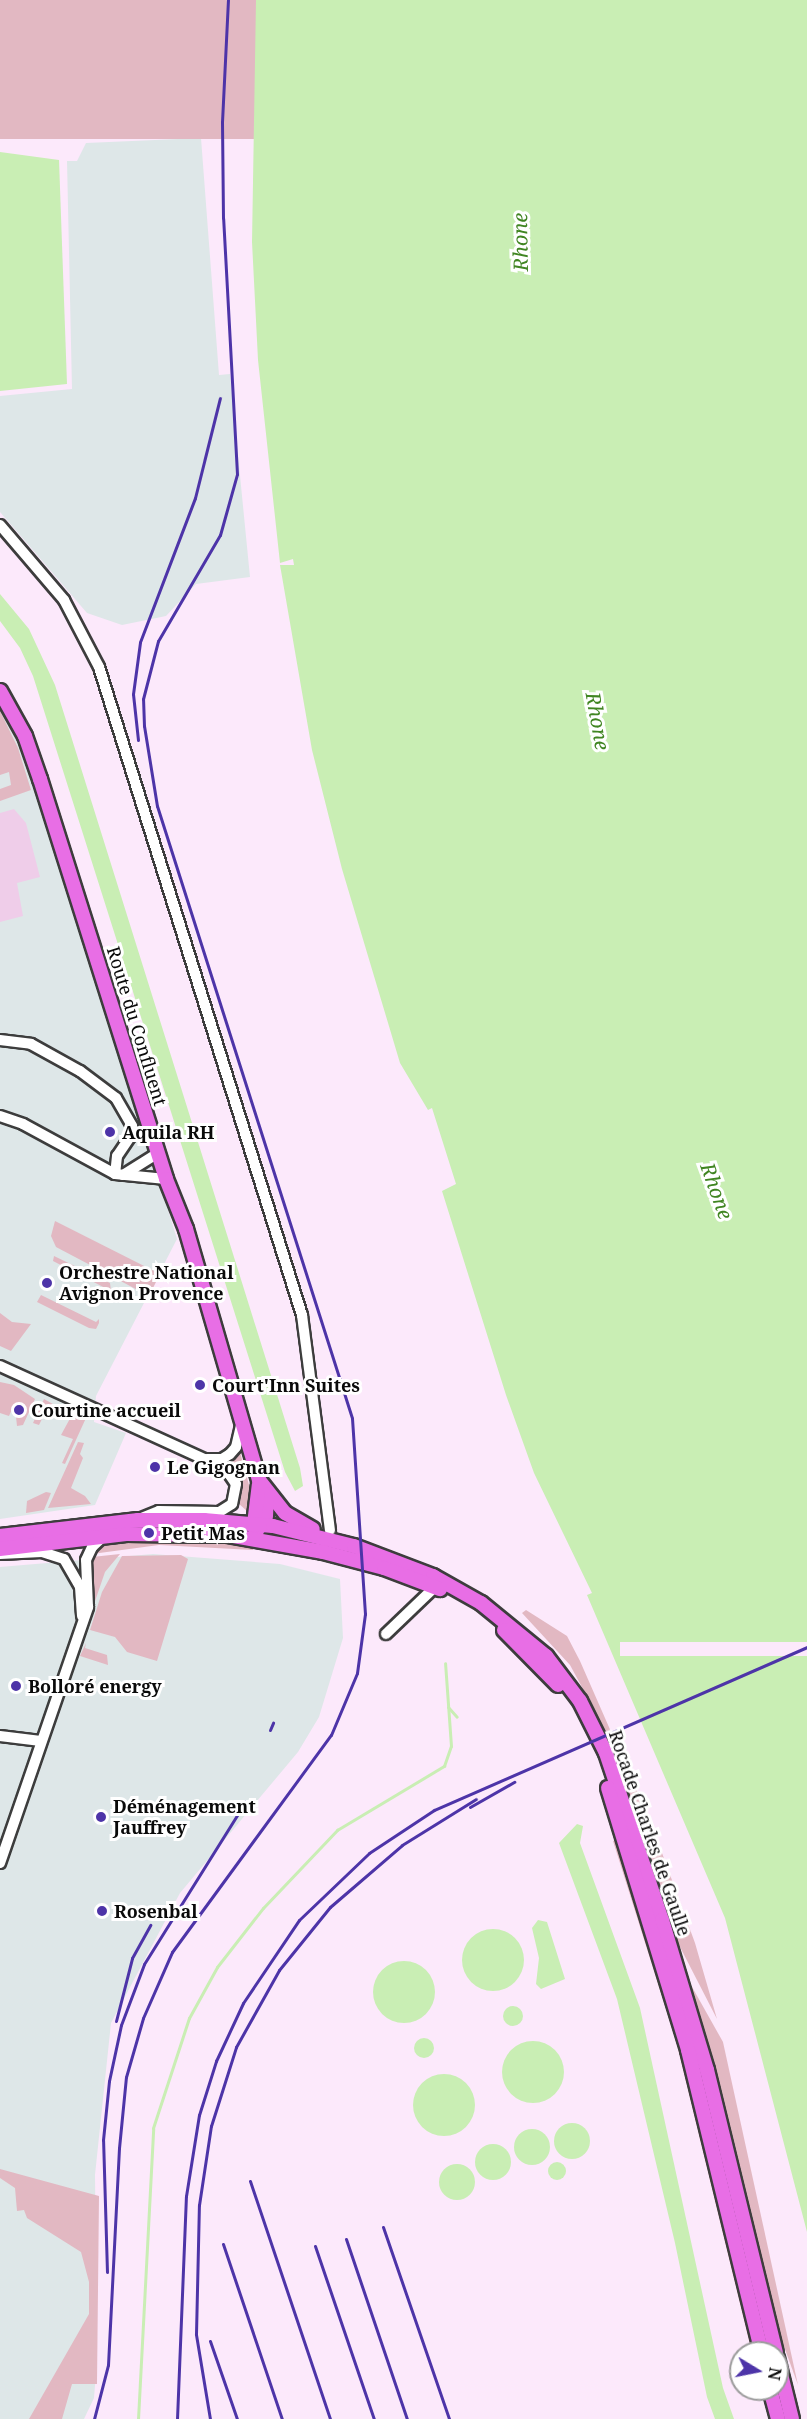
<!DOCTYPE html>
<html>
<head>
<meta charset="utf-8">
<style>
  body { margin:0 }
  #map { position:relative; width:807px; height:2419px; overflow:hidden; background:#fce9fb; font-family:"Noto Serif",serif }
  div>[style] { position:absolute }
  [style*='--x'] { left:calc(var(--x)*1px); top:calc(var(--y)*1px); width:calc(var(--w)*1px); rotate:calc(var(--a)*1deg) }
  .industrial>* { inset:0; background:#dee7e8 }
  .farmland>* { inset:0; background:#efcde9 }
  .green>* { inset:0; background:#e2b8c2; transform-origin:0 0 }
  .water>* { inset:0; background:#c9eeb4 }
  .round { border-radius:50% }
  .pier>* { inset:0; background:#fce9fb; transform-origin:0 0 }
  .stream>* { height:3px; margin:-1.5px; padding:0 1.5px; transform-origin:1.5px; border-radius:1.5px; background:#c9eeb4 }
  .roads { filter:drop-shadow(2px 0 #3d3d3d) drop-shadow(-2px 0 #3d3d3d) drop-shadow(0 2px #3d3d3d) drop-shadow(0 -2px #3d3d3d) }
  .minor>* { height:10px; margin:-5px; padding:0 5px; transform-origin:5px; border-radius:5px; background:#fff }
  .major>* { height:14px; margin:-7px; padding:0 7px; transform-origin:7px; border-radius:7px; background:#e86ee5 }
  .rail>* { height:3px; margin:-1.5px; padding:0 1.5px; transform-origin:1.5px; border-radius:1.5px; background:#4d34a8 }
  .dots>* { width:16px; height:16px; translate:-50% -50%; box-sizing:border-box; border:3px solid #fff; border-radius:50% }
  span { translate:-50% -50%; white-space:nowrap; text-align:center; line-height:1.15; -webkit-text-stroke:6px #fff; paint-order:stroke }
  .street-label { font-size:18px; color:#0a0a0a }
  .poi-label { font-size:18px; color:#0a0a0a; font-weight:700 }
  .left { translate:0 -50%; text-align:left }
  .water-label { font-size:20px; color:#408522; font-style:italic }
  .north { position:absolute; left:729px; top:2341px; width:60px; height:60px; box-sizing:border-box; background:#fff; border:2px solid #9d9d9d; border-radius:50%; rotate:100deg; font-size:16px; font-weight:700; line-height:24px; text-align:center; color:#0a0a0a }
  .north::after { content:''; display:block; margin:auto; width:21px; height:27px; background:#4d34a8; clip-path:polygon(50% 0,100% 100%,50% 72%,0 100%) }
</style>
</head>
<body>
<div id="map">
  <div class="industrial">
    <i style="clip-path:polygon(201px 138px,219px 375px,230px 374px,250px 577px,196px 584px,166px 616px,122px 625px,87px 613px,0 512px,0 396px,72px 389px,67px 161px,77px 161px,86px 143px)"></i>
    <i style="clip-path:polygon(0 701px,28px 759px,177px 1239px,96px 1396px,94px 1422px,126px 1433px,95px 1505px,0 1519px)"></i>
    <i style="clip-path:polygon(153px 1554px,280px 1564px,340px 1579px,343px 1638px,319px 1717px,298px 1752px,180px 1893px,111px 2023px,95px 2175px,97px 2361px,94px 2398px,84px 2419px,0 2419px,0 1567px)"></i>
  </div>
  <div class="farmland">
    <i style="clip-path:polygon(14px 809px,26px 823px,40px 877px,17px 883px,23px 916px,0 922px,0 813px)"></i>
  </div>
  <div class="green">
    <i style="left:0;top:0;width:256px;height:139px"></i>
    <i style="clip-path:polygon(0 711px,18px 748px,31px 790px,0 801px,0 789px,11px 785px,9px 772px,0 775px)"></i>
    <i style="clip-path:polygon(55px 1221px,160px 1274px,149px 1296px,56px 1247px,51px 1236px)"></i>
    <i style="clip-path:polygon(54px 1256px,110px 1283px,111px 1291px,53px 1261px)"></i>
    <i style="clip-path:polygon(41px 1295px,96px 1322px,99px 1319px,99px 1323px,96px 1329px,89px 1328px,37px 1302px)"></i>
    <i style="clip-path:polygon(0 1313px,12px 1322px,31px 1324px,11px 1351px,0 1346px)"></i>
    <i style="clip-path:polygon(0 1382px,14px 1385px,35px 1399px,23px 1425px,17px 1426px,16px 1417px,26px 1413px,22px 1404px,13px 1407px,9px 1416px,0 1413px)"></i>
    <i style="clip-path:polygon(44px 1399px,60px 1408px,43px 1417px,39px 1425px,33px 1423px)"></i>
    <i style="clip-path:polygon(73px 1413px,86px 1418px,65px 1464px,62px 1463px,73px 1439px,61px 1435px)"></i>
    <i style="clip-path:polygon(78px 1442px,84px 1443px,80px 1454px,83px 1458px,71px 1488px,85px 1496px,91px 1504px,48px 1508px)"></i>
    <i style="clip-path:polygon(237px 1452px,240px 1452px,252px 1496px,248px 1512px,238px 1503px,241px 1486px,237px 1477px,219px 1464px)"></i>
    <i style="clip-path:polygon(46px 1492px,51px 1493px,44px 1510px,26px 1513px,27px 1501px)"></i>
    <i style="clip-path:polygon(192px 1538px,254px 1544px,253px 1550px,159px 1545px,92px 1554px,110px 1541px)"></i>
    <i style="clip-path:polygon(120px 1554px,105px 1572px,93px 1607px,88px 1567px,92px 1557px)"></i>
    <i style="clip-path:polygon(181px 1555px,188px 1559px,157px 1661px,127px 1652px,115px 1637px,90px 1630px,102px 1592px,122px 1556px)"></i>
    <i style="clip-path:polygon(526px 1610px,567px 1636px,580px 1661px,651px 1823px,695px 1943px,717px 2019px,679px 1945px,675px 1945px,616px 1758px,596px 1713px,570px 1665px,522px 1613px)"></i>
    <i style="clip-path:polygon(86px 1643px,85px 1648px,107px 1655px,108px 1665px,80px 1656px)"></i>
    <i style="clip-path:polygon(616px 1840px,682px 2046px,756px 2353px,752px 2353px,676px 2041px,613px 1841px)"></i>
    <i style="clip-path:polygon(687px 1978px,723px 2042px,798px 2385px,778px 2330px)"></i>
    <i style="clip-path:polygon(0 2169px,99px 2196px,97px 2384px,72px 2384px,62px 2419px,29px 2419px,89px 2314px,89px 2282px,81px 2252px,27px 2218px,24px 2210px,17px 2211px,15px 2188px,0 2178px)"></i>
  </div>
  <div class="water">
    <i style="clip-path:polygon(256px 0,807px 0,807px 2232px,725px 1918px,587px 1595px,592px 1593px,534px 1473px,506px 1395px,442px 1191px,456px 1184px,432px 1108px,428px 1110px,400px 1063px,342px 869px,312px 750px,280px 565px,294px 565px,293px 559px,280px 563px,258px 360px,252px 242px)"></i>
    <i style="clip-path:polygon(0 152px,59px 160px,67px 384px,0 391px)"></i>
    <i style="clip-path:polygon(0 594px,29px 629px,55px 685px,300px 1468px,303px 1486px,295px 1491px,285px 1472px,33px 676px,20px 648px,0 621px)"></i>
    <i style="clip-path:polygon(577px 1824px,583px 1826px,580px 1843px,640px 2008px,723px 2388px,734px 2419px,715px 2419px,707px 2397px,675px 2243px,617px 1999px,559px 1843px)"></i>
    <i style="clip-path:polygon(538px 1920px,547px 1922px,565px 1979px,541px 1989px,536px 1984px,539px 1958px,532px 1928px)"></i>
    <i class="round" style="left:462px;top:1929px;width:62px;height:62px"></i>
    <i class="round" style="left:373px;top:1961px;width:62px;height:62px"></i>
    <i class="round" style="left:503px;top:2006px;width:20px;height:20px"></i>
    <i class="round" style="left:414px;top:2038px;width:20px;height:20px"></i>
    <i class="round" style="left:502px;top:2041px;width:62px;height:62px"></i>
    <i class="round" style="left:413px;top:2074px;width:62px;height:62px"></i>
    <i class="round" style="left:554px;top:2123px;width:36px;height:36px"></i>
    <i class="round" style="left:514px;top:2129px;width:36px;height:36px"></i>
    <i class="round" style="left:475px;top:2144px;width:36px;height:36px"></i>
    <i class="round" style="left:548px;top:2162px;width:18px;height:18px"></i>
    <i class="round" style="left:439px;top:2164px;width:36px;height:36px"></i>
  </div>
  <div class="pier">
    <i style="left:807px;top:1642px;width:14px;height:187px;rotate:90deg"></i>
  </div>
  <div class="stream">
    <i style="--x:448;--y:1707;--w:13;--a:48"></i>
    <i style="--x:138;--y:2419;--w:291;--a:-87"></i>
    <i style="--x:153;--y:2128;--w:116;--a:-71.9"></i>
    <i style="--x:189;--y:2018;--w:58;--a:-61.2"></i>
    <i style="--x:217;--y:1967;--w:75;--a:-52.1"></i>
    <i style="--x:263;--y:1908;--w:108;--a:-46.5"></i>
    <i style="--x:337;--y:1830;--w:125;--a:-30.9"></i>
    <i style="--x:444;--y:1766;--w:21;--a:-71"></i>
    <i style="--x:451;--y:1746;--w:83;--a:-94.1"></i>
  </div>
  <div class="roads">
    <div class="minor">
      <i style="--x:0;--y:525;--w:99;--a:49.5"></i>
      <i style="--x:64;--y:600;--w:76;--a:62.4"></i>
      <i style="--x:99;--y:667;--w:679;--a:72.61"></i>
      <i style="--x:302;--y:1315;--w:217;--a:82.6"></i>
      <i style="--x:0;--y:1040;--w:31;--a:7"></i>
      <i style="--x:31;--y:1044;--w:56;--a:28.9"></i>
      <i style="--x:80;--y:1071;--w:45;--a:36.9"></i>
      <i style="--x:116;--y:1098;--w:32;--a:60"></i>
      <i style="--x:132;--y:1126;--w:11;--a:100"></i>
      <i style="--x:130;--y:1137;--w:23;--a:124"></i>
      <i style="--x:117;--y:1156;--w:18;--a:96"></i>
      <i style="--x:0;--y:1116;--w:24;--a:19"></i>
      <i style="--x:23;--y:1124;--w:105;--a:28.5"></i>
      <i style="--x:115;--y:1174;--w:51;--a:5.6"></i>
      <i style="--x:123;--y:1175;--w:41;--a:-32.2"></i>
      <i style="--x:0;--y:1366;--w:224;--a:24.5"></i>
      <i style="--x:204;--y:1459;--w:29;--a:31"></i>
      <i style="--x:229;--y:1474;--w:12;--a:55"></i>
      <i style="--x:236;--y:1484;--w:20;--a:101"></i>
      <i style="--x:232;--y:1504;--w:15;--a:148"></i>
      <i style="--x:219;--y:1512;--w:60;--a:-179"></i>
      <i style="--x:159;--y:1511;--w:18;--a:158"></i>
      <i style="--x:207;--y:1459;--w:15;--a:0"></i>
      <i style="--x:222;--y:1459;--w:9;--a:-32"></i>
      <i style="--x:230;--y:1454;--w:9;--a:-49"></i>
      <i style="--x:236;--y:1447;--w:26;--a:-77"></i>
      <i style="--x:0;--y:1554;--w:42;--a:-2.7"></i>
      <i style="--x:42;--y:1552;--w:23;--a:18"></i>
      <i style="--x:64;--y:1559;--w:32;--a:60"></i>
      <i style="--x:80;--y:1587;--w:29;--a:86"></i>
      <i style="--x:386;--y:1634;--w:68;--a:-43.8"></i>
      <i style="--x:0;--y:1736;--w:41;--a:7"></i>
      <i style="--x:0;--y:1863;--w:271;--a:-71"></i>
      <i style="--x:88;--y:1607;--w:47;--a:-92.4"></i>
      <i style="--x:86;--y:1560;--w:14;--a:-65"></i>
      <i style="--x:92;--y:1547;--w:16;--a:-43"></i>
    </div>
    <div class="major">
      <i style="--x:0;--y:691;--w:51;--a:60.9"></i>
      <i style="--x:25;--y:736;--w:46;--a:70.8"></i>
      <i style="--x:40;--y:779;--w:419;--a:72.5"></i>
      <i style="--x:166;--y:1179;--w:54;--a:68.2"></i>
      <i style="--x:186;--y:1229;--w:261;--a:73.8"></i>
      <i style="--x:259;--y:1480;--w:42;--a:51.8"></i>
      <i style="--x:285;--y:1513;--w:32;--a:30"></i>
      <i style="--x:255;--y:1529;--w:9;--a:-27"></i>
      <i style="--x:263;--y:1525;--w:9;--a:-72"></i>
      <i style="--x:266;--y:1516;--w:22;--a:-87"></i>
      <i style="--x:257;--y:1531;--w:8;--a:-113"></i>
      <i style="--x:254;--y:1524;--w:39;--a:-83"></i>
      <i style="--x:0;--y:1536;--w:139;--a:-6.6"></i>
      <i style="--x:138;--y:1520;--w:66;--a:0"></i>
      <i style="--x:204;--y:1520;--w:69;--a:5"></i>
      <i style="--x:273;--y:1526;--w:83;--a:13.9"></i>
      <i style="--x:354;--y:1546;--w:85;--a:20.8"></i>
      <i style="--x:433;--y:1576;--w:55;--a:29.4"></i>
      <i style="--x:481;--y:1603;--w:84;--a:39.2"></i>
      <i style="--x:546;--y:1656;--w:56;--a:52.9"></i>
      <i style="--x:580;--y:1701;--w:58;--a:63.4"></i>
      <i style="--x:606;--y:1753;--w:176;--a:71.5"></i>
      <i style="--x:662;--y:1920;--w:157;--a:73.3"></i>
      <i style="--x:707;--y:2070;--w:291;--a:76.3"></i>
      <i style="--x:0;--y:1549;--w:127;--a:-6.8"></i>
      <i style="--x:126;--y:1534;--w:102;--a:0.6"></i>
      <i style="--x:228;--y:1535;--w:97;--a:10.1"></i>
      <i style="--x:323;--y:1552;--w:63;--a:14.7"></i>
      <i style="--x:384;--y:1568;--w:60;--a:20.6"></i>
      <i style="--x:504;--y:1630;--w:77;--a:45.5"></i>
      <i style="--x:608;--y:1788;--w:274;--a:73"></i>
      <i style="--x:688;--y:2050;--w:312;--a:76.3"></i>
      <i style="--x:777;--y:2358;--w:63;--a:76.2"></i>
      <i style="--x:770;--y:2389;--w:31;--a:75"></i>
    </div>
  </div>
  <div class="rail">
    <i style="--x:138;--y:740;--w:46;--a:-96.2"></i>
    <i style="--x:133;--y:694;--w:52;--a:-82.3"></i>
    <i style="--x:140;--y:642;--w:154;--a:-69.1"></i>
    <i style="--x:195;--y:498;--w:103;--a:-76"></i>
    <i style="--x:270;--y:1730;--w:8;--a:-67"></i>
    <i style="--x:470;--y:1807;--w:51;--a:-29.6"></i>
    <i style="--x:116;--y:2021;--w:65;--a:-75.7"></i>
    <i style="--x:132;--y:1958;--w:38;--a:-61"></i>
    <i style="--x:250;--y:2181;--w:251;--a:71.4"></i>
    <i style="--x:383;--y:2227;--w:203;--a:71"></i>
    <i style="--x:346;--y:2239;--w:190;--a:71.3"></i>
    <i style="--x:223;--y:2244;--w:185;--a:71.4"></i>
    <i style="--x:315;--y:2246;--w:183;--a:71.2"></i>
    <i style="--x:107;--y:2272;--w:132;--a:-91.7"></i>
    <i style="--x:103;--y:2140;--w:59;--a:-84.2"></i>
    <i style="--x:109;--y:2081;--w:57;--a:-77.9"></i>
    <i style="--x:121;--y:2025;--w:65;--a:-69.3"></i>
    <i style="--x:144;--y:1964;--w:192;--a:-58"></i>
    <i style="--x:210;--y:2341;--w:83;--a:70.9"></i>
    <i style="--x:94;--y:2419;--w:56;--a:-75.5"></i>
    <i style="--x:108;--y:2365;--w:217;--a:-87.1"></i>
    <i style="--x:119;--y:2148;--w:71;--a:-84.4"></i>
    <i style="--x:126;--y:2077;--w:61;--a:-73.9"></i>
    <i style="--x:143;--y:2018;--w:72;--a:-66.3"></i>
    <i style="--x:172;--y:1952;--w:269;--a:-53.8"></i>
    <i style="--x:331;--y:1735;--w:67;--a:-67.2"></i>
    <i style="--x:357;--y:1673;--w:60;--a:-82.3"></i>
    <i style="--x:365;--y:1614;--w:196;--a:-93.8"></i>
    <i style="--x:352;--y:1418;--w:642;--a:-107.67"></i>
    <i style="--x:157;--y:806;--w:81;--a:-99.2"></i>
    <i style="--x:144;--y:726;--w:27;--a:-92"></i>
    <i style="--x:143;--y:699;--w:60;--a:-75.5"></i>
    <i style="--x:158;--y:641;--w:123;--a:-59.7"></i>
    <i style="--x:220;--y:535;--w:63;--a:-74.4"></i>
    <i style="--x:237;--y:474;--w:256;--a:-93.1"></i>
    <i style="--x:223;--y:218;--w:96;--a:-90.6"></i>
    <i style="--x:222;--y:122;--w:122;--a:-87.2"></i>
    <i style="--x:177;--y:2419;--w:223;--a:-87.7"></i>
    <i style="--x:186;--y:2196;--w:82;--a:-80.9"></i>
    <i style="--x:199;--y:2115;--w:57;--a:-72.5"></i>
    <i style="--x:216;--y:2061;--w:64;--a:-65"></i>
    <i style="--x:243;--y:2003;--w:100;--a:-56"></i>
    <i style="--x:299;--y:1920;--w:97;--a:-43.7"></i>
    <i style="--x:369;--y:1853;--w:78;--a:-33.5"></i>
    <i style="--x:434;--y:1810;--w:407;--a:-23.6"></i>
    <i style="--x:210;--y:2419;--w:86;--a:-99.4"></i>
    <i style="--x:196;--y:2334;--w:129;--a:-88.7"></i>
    <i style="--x:199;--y:2205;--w:80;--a:-81.4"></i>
    <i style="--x:211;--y:2126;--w:83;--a:-72.4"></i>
    <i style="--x:236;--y:2047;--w:88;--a:-60.8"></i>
    <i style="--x:279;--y:1970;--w:81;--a:-51"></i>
    <i style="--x:330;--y:1907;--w:95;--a:-40.7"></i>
    <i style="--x:402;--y:1845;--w:87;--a:-31.9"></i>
  </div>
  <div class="dots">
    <i style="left:110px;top:1132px;background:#4d34a8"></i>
    <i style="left:47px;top:1283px;background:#4d34a8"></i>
    <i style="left:200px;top:1385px;background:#4d34a8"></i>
    <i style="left:19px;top:1410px;background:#4d34a8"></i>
    <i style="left:155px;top:1467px;background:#4d34a8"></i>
    <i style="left:149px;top:1533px;background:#4d34a8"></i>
    <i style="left:16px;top:1686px;background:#4d34a8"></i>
    <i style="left:101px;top:1817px;background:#4d34a8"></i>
    <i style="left:102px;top:1911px;background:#4d34a8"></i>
  </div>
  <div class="street-label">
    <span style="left:137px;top:1026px;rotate:73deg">Route du Confluent</span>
    <span style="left:650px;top:1833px;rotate:71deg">Rocade Charles de Gaulle</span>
  </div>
  <div class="poi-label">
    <span class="left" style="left:122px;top:1132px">Aquila RH</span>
    <span class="left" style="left:59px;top:1283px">Orchestre National<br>Avignon Provence</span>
    <span class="left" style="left:212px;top:1385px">Court'Inn Suites</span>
    <span class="left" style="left:31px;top:1410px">Courtine accueil</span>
    <span class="left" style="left:167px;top:1467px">Le Gigognan</span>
    <span class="left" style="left:161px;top:1533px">Petit Mas</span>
    <span class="left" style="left:28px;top:1686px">Bolloré energy</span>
    <span class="left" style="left:113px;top:1817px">Déménagement<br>Jauffrey</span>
    <span class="left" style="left:114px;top:1911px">Rosenbal</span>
  </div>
  <div class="water-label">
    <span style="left:520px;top:242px;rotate:-91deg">Rhone</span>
    <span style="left:598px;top:721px;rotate:80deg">Rhone</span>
    <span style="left:717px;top:1191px;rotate:70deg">Rhone</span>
  </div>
  <div class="north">N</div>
</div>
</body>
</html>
